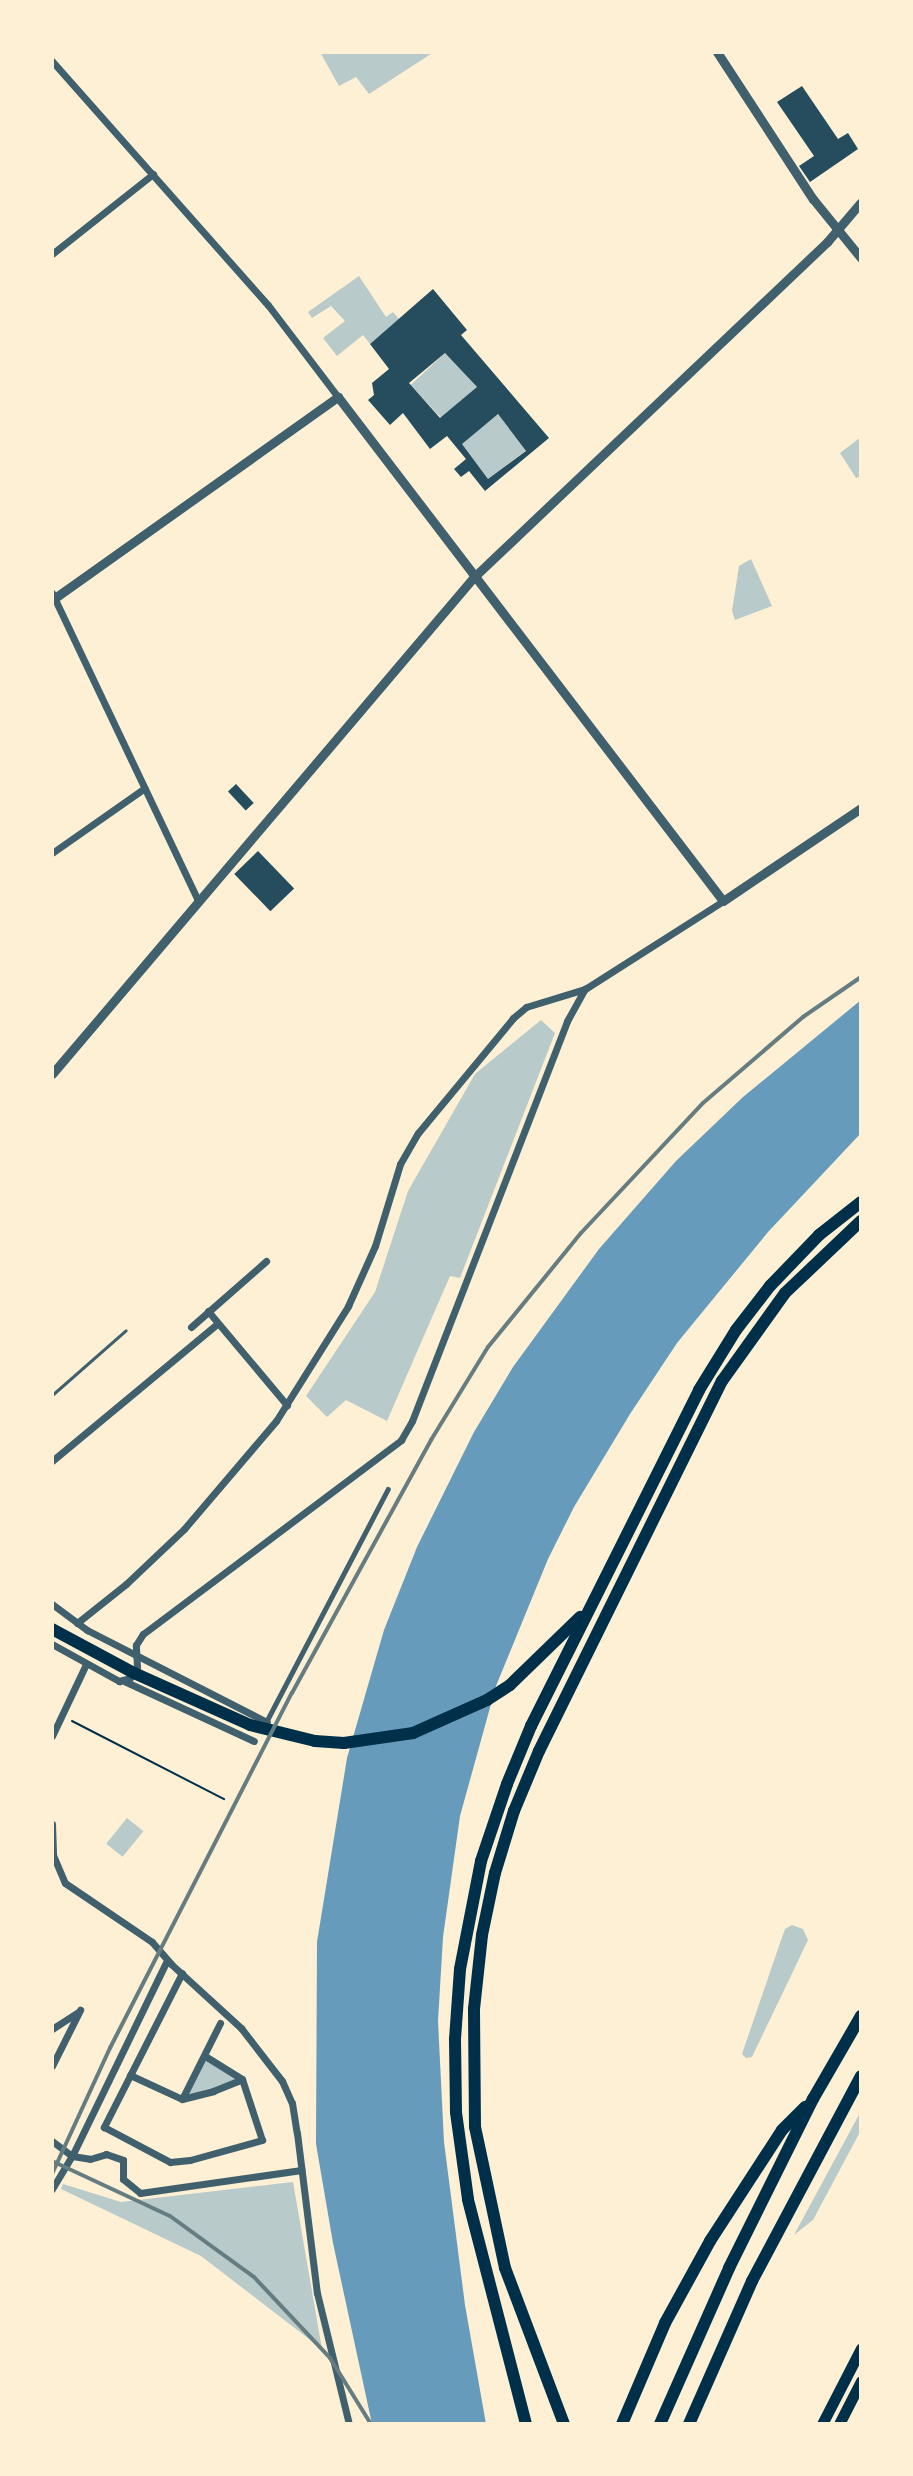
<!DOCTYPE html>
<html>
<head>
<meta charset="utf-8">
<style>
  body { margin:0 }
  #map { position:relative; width:913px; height:2476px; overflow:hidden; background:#fdf0d5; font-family:Karla,sans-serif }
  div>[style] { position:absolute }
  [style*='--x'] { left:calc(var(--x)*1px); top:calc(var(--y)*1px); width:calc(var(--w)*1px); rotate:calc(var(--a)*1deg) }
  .green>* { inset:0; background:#b9caca; transform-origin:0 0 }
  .water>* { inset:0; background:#669bbc }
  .building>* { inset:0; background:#264d5e; transform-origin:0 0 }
  .path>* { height:2px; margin:-1px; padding:0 1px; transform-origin:1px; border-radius:1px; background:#003049 }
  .service>* { height:3px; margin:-1.5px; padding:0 1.5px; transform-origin:1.5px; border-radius:1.5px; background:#3f606c }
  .pedestrian>* { height:5px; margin:-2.5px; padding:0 2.5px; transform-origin:2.5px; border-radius:2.5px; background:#3f606c }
  .minor>* { height:7px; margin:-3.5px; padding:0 3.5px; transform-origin:3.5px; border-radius:3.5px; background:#3f606c }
  .tertiary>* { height:9px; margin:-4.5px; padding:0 4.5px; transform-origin:4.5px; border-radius:4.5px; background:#3f606c }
  .primary>* { height:11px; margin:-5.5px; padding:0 5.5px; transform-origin:5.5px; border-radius:5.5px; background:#003049 }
  .motorway>* { height:12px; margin:-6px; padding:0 6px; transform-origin:6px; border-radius:6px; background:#003049 }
  .rail>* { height:4px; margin:-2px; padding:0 2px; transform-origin:2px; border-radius:2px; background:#657d81 }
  span { translate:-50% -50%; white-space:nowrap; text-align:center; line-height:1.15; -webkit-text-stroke:8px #fdf0d5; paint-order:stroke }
  .frame { position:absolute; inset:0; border:54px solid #fdf0d5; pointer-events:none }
</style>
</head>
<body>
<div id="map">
  <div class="green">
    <i style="clip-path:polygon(320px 52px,434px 52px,369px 94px,356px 77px,339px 86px)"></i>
    <i style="clip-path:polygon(359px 276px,386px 317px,393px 312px,399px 319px,370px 344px,363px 335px,337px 356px,323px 338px,345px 321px,331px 306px,312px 318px,308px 312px)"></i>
    <i style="left:445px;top:353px;width:47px;height:47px;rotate:47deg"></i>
    <i style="left:498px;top:414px;width:46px;height:47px;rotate:53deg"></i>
    <i style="clip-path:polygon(861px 437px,861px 476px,856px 478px,840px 453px)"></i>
    <i style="clip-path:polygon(751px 559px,772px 606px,735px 620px,732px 611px,739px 566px)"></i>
    <i style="clip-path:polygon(541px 1020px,555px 1033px,460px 1278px,450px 1276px,387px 1421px,346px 1400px,327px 1417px,306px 1396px,375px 1292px,408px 1191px,475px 1074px)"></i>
    <i style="left:127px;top:1818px;width:21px;height:33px;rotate:39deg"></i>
    <i style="clip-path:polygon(792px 1925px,803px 1929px,808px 1940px,752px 2057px,746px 2058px,742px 2054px,780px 1943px,785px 1929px)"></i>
    <i style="clip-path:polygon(205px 2056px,242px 2079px,182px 2099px)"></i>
    <i style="clip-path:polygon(861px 2111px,861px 2130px,813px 2220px,794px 2235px)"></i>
    <i style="clip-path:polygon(293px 2182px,322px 2349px,201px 2256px,61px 2189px,63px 2184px,121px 2202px)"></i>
  </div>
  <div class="water">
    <i style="clip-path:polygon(861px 1000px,861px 1133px,768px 1232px,677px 1343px,630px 1414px,574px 1507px,548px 1559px,496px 1686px,460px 1816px,443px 1937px,438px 2021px,444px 2142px,465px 2305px,486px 2424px,372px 2424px,333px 2243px,316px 2144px,317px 1942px,347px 1758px,384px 1630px,417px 1547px,474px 1432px,513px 1367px,599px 1249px,676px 1161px,743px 1097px)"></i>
  </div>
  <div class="building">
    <i style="clip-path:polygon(802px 86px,838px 139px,848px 133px,858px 149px,810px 182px,799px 166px,814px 156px,777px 102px)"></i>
    <i style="clip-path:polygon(evenodd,433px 289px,467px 330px,461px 335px,549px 438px,485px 491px,469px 471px,461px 477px,454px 469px,466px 459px,447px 436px,430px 449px,403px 413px,390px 425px,368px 400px,374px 395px,372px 383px,389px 369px,370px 344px,433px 289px,445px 353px,477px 387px,440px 418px,409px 383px,445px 353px,433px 289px,498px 414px,526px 451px,488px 479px,462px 444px,498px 414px)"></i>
    <i style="left:236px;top:784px;width:26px;height:11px;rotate:47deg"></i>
    <i style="left:258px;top:851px;width:52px;height:33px;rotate:46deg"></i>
  </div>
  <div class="path">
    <i style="--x:72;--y:1721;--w:171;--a:27.2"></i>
  </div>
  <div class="service">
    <i style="--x:52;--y:1395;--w:98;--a:-41.3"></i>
  </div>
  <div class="pedestrian">
    <i style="--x:266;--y:1722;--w:263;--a:-62.4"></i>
  </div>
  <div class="minor">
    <i style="--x:52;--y:61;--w:326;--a:48.5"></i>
    <i style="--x:268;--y:305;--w:116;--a:52.7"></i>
    <i style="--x:52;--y:254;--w:129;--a:-38.4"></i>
    <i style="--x:52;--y:593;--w:341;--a:64.6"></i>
    <i style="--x:52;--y:853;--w:113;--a:-35"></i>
    <i style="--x:208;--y:1311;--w:123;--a:50"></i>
    <i style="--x:191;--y:1327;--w:100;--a:-41.3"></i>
    <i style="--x:52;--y:1461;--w:214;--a:-39.7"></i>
    <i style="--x:52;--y:1604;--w:44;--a:36.6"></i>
    <i style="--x:87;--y:1630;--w:202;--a:27.1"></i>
    <i style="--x:77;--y:1623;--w:63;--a:-38.5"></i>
    <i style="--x:126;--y:1584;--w:80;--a:-43.5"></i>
    <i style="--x:184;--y:1529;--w:142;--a:-49.6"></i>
    <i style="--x:276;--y:1421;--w:136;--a:-57.9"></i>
    <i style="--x:348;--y:1306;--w:66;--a:-65.8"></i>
    <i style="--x:375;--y:1246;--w:86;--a:-73"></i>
    <i style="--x:400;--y:1164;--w:36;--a:-60"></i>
    <i style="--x:418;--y:1133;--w:149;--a:-50.4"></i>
    <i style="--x:513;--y:1018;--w:17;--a:-40"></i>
    <i style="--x:526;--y:1007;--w:62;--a:-17"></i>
    <i style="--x:585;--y:989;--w:164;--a:-32.5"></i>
    <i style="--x:52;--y:1644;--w:77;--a:28.9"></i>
    <i style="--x:119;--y:1681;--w:11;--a:-15"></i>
    <i style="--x:130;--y:1678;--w:13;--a:-58"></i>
    <i style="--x:137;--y:1667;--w:22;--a:-93"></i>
    <i style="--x:136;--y:1645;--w:13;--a:-58"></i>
    <i style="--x:143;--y:1634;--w:323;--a:-36.9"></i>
    <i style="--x:401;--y:1440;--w:22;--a:-60"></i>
    <i style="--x:412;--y:1421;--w:429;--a:-68.8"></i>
    <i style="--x:567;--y:1021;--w:37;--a:-61"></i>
    <i style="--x:124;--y:1681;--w:143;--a:24.8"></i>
    <i style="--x:52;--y:1736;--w:80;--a:-64.7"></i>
    <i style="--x:52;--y:1824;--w:31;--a:88"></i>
    <i style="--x:53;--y:1855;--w:30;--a:67"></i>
    <i style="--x:65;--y:1883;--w:105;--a:34.1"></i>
    <i style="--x:152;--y:1942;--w:29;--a:49"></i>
    <i style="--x:171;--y:1964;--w:95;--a:42.4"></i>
    <i style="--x:241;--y:2028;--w:67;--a:52.3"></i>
    <i style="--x:282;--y:2081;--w:24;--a:66"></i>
    <i style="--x:292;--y:2103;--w:30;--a:81"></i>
    <i style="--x:297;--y:2133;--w:161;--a:82.9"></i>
    <i style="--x:317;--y:2293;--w:135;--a:76.3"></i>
    <i style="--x:182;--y:1973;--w:173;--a:116.9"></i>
    <i style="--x:104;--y:2127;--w:75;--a:27.9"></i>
    <i style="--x:170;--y:2162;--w:20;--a:-6"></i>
    <i style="--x:190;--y:2160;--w:75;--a:-15.5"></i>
    <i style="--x:262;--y:2140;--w:64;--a:-108.2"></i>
    <i style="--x:242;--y:2079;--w:44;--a:-148.1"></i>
    <i style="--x:52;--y:2029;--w:31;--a:-33"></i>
    <i style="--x:52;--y:2066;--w:63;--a:-63.4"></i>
    <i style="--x:130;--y:2075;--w:57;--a:24.8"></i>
    <i style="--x:182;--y:2099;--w:32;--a:-14"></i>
    <i style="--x:213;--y:2091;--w:31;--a:-22"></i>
    <i style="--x:182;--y:2099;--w:85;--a:-63.4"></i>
    <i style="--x:52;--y:2141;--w:25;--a:37"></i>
    <i style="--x:72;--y:2156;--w:18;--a:9"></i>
    <i style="--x:90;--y:2159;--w:17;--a:-17"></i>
    <i style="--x:106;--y:2154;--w:18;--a:19"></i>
    <i style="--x:123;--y:2160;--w:19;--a:90"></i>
    <i style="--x:123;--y:2179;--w:22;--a:39"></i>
    <i style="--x:140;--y:2193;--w:163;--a:-8.1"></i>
    <i style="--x:52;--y:2189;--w:39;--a:-59"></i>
    <i style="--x:72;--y:2156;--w:218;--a:-64.1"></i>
  </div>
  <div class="tertiary">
    <i style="--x:717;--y:52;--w:176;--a:56.9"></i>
    <i style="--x:813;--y:199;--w:76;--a:50.9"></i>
    <i style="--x:52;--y:600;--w:351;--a:-35.4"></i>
    <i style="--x:338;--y:397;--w:634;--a:52.62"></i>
    <i style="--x:723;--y:901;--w:166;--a:-34"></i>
    <i style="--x:52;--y:1074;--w:652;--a:-49.67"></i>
    <i style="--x:474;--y:577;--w:487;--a:-43.5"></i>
    <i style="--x:827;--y:242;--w:52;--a:-49.6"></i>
  </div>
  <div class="primary">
    <i style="--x:822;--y:2424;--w:85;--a:-62.8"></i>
    <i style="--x:839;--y:2424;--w:48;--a:-62.9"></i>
  </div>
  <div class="motorway">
    <i style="--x:52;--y:1629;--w:93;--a:28.2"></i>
    <i style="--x:134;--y:1673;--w:127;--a:24.1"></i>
    <i style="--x:250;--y:1725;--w:67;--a:13.8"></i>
    <i style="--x:315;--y:1741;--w:29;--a:4"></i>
    <i style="--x:344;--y:1743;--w:70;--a:-8.2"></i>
    <i style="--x:413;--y:1733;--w:81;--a:-24"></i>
    <i style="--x:487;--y:1700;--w:27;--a:-33"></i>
    <i style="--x:510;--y:1685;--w:98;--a:-44.2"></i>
    <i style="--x:526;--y:2424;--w:232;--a:-104.5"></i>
    <i style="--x:468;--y:2199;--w:88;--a:-97.9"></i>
    <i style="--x:456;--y:2112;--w:73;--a:-90.8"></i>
    <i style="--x:455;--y:2039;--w:70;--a:-85.9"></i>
    <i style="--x:460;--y:1969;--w:110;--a:-79"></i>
    <i style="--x:481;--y:1861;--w:81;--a:-71.3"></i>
    <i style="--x:507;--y:1784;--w:63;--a:-67.5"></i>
    <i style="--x:531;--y:1726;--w:376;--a:-63.4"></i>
    <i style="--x:699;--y:1390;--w:70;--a:-58.3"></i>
    <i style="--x:736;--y:1330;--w:56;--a:-52.3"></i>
    <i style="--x:770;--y:1286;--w:71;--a:-46.1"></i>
    <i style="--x:819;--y:1235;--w:53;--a:-38.2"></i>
    <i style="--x:564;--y:2424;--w:167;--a:-110.7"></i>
    <i style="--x:505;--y:2268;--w:144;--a:-102"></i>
    <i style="--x:475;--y:2127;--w:118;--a:-90.5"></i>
    <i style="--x:474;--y:2009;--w:74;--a:-83.8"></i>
    <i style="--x:482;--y:1935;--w:63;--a:-78.2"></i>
    <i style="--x:495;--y:1873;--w:65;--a:-73"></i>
    <i style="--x:514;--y:1811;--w:65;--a:-67.4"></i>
    <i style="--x:539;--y:1751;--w:413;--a:-63.7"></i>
    <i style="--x:722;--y:1381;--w:108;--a:-54.4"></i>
    <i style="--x:785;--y:1293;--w:105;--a:-43.5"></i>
    <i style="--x:622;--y:2424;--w:110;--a:-66.9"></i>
    <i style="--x:665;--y:2323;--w:94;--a:-61.2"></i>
    <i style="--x:710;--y:2241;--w:132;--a:-57"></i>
    <i style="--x:782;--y:2130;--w:33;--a:-45"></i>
    <i style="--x:660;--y:2424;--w:171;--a:-66.1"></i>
    <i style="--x:729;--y:2268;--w:189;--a:-63.6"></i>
    <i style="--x:813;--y:2099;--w:96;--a:-60"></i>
    <i style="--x:689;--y:2424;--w:156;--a:-66.2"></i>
    <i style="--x:752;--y:2281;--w:232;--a:-62"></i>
  </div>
  <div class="rail">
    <i style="--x:52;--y:2161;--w:130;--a:25"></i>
    <i style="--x:170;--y:2216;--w:104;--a:36"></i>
    <i style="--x:254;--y:2277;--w:111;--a:46.8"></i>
    <i style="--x:330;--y:2358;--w:78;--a:58.2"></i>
    <i style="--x:52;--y:2174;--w:139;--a:-65.3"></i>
    <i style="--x:110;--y:2048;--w:399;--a:-62.9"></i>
    <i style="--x:292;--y:1693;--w:289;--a:-61.2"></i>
    <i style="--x:431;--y:1440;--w:109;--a:-58.5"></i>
    <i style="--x:488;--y:1347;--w:147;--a:-50.8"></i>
    <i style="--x:581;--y:1233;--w:178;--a:-46.8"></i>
    <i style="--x:703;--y:1103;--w:132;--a:-40.7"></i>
    <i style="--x:803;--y:1017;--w:70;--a:-34.6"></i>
  </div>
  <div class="frame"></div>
</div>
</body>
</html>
